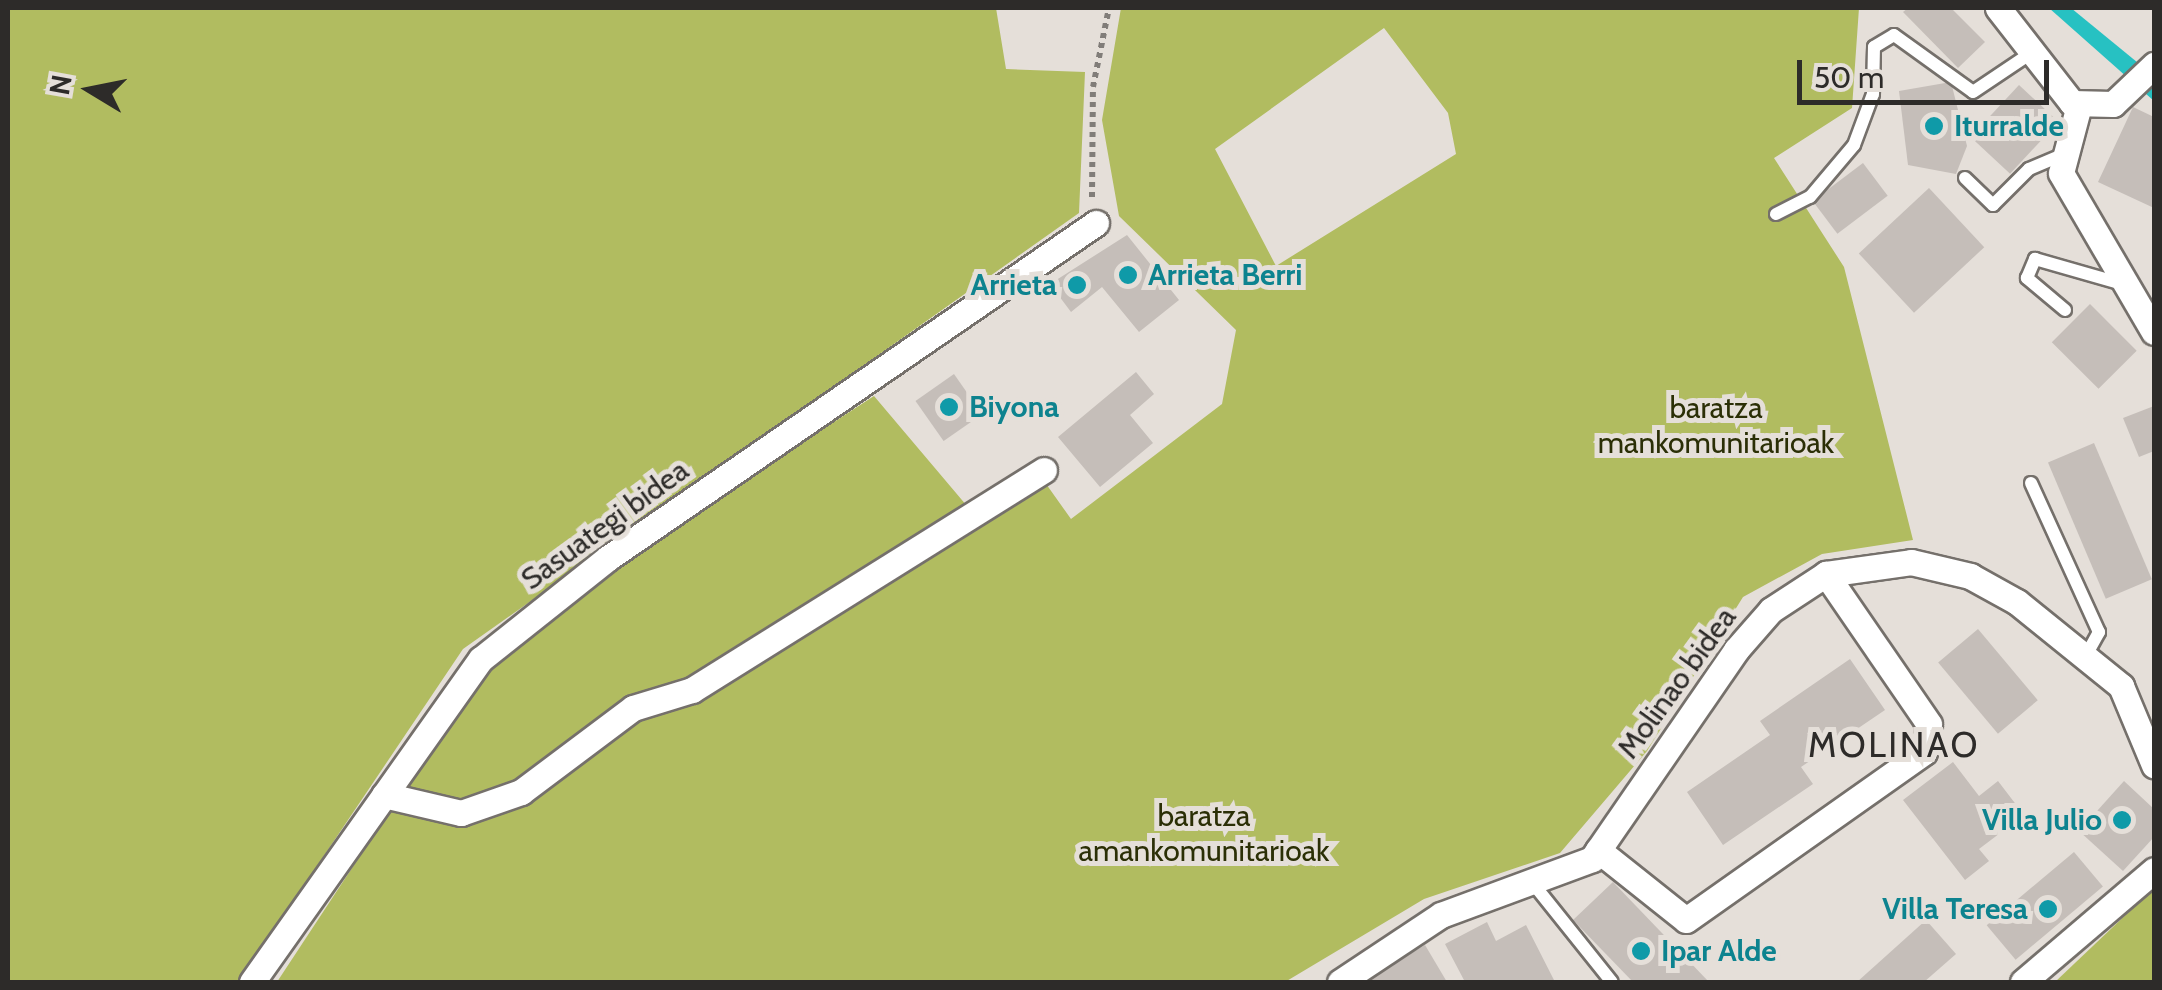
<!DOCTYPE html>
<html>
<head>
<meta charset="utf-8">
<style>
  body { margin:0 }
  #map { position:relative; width:2162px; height:990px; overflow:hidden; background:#e5dfd9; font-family:Cabin,sans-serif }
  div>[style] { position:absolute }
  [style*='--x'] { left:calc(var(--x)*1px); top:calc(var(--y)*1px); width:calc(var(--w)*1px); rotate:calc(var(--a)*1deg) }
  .green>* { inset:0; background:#b1bc60 }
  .water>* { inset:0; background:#27c1c2 }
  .building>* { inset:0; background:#c5beb9; transform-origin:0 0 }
  .path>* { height:6px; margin-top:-3px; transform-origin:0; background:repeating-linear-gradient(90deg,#817d79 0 5px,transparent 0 10px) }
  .roads { filter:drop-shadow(2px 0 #75706b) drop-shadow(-2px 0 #75706b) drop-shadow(0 2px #75706b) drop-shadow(0 -2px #75706b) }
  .service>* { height:12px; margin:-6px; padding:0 6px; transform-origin:6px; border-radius:6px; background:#fff }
  .minor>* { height:25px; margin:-12.5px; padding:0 12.5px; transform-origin:12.5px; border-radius:12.5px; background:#fff }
  .dots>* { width:28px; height:28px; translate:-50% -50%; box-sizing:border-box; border:5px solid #e5dfd9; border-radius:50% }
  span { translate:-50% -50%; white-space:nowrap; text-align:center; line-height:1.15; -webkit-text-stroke:10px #e5dfd9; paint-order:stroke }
  .culture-label { font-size:30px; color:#0d838f; font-weight:700 }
  .left { translate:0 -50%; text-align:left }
  .right { translate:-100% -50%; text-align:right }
  .park-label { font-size:30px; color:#2b2f06 }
  .street-label { font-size:30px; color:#2d2b29 }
  .quarter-label { font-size:35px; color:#2d2b29; letter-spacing:2.5px }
  .frame { position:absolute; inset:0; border:10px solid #2d2b29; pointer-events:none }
  .north { position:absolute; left:40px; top:40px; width:100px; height:100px; -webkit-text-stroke:8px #e5dfd9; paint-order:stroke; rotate:280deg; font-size:28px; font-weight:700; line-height:40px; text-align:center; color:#2d2b29 }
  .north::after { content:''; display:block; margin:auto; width:35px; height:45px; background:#2d2b29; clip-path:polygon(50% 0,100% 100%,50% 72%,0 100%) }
  .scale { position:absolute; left:1797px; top:60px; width:252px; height:45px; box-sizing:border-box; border:5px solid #2d2b29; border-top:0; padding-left:12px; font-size:30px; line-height:35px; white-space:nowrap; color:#2d2b29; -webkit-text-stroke:8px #e5dfd9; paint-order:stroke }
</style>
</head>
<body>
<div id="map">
  <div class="green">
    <i style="clip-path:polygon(8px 8px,996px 8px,1006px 69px,1085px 72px,1079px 213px,463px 649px,239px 982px,8px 982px)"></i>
    <i style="clip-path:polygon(evenodd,1121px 8px,1859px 8px,1852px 108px,1774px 158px,1844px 267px,1913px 540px,1822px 554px,1743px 597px,1647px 751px,1560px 853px,1424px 899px,1285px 982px,277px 982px,479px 675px,660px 535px,874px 396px,967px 506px,1044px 481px,1071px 519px,1222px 404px,1236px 330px,1119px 216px,1102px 120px,1121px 8px,1384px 28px,1448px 113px,1456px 154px,1276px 266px,1215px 149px,1384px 28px)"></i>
    <i style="clip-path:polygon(2154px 888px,2154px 982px,2055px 982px)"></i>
  </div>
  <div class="water">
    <i style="clip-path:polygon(2049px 8px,2071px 8px,2154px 76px,2154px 101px)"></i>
  </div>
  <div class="building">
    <i style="clip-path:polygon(1908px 8px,1951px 8px,1985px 42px,1958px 68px,1903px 12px)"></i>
    <i style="clip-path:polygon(1951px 82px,1967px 146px,1956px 174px,1908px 165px,1899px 91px)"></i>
    <i style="left:2019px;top:85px;width:54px;height:71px;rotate:43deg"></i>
    <i style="clip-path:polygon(2133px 107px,2154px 117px,2154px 208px,2098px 182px)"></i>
    <i style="left:1863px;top:163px;width:41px;height:63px;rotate:53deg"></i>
    <i style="left:1929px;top:188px;width:81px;height:96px;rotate:47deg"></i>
    <i style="clip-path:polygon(1127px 235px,1179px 300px,1139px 332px,1102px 287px,1071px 312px,1050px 284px)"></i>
    <i style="left:2090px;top:304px;width:66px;height:54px;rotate:45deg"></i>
    <i style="clip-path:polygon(1136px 372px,1154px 394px,1130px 415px,1153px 443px,1100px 487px,1058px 437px)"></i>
    <i style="left:954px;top:374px;width:49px;height:47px;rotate:55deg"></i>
    <i style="clip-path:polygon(2154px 406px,2154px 451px,2139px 457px,2123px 418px)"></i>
    <i style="left:2094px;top:443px;width:148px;height:50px;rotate:67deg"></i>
    <i style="left:1978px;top:629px;width:93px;height:52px;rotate:50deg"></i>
    <i style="clip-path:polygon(1850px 659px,1885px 710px,1801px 767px,1813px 784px,1723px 845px,1687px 792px,1770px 735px,1760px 721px)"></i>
    <i style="clip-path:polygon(1953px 762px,1979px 796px,1998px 781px,2024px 815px,1979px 849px,1989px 861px,1965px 880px,1903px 800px)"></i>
    <i style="clip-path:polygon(2124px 781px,2154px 809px,2154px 837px,2123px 871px,2079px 831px)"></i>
    <i style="left:2074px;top:852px;width:45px;height:114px;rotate:50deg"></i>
    <i style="clip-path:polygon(1613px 882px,1709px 982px,1633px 982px,1573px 920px)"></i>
    <i style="clip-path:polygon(1926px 920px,1956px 954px,1924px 982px,1857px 982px)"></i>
    <i style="clip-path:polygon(1487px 922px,1496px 941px,1526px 925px,1555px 982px,1465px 982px,1445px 944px)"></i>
    <i style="clip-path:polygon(1425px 945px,1447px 982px,1362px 982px)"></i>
  </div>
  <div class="path">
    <i style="--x:1092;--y:197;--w:110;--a:-89.5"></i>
    <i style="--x:1093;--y:87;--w:81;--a:-78.6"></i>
  </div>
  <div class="roads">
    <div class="service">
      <i style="--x:1965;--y:178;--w:39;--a:44"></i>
      <i style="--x:1993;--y:205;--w:51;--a:-45"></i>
      <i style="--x:2029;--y:169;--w:34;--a:-23"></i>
      <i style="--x:1776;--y:214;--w:38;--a:-27"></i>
      <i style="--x:1810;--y:197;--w:68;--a:-49.8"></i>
      <i style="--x:1854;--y:145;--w:54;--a:-69.6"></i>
      <i style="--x:1873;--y:94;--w:47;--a:-88.8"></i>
      <i style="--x:1874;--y:47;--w:23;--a:-31"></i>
      <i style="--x:1894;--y:35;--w:97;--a:35.8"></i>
      <i style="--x:1973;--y:92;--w:66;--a:-33.9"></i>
      <i style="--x:2065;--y:310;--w:50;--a:-139.9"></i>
      <i style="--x:2027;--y:278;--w:21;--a:-67"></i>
      <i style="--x:2035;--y:259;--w:91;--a:16"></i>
      <i style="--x:2031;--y:483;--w:164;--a:65.5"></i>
      <i style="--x:2099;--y:632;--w:25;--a:119"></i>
      <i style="--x:1531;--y:881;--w:129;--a:51.3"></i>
    </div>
    <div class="minor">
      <i style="--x:1998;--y:8;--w:120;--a:52.1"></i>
      <i style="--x:2072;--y:103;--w:41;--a:1.4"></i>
      <i style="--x:2113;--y:104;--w:57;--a:-43.6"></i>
      <i style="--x:2079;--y:105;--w:70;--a:104.8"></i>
      <i style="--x:2061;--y:173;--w:184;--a:59.7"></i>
      <i style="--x:384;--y:795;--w:79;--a:13.2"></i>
      <i style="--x:461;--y:813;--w:64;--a:-19.3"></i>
      <i style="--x:521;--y:792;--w:140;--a:-36.9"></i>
      <i style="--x:633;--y:708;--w:62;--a:-17"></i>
      <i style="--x:692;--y:690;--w:415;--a:-32"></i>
      <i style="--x:1598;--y:850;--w:112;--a:38.5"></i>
      <i style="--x:1686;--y:920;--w:291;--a:-35.2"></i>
      <i style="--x:1924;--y:752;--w:28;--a:-80"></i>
      <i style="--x:1929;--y:724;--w:182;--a:-124.5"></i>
      <i style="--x:252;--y:982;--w:396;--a:-54.7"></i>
      <i style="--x:481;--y:659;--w:162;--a:-38.5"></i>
      <i style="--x:608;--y:558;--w:592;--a:-34.47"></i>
      <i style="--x:1340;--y:982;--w:121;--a:-33.6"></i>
      <i style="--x:1441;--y:915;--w:161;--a:-20.3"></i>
      <i style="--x:1592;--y:859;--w:254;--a:-55.4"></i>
      <i style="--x:1736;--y:650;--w:53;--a:-48.8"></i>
      <i style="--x:1771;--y:610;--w:66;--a:-33.2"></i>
      <i style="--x:1826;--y:574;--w:86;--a:-8"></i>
      <i style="--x:1911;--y:562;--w:61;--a:13.3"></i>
      <i style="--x:1970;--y:576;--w:54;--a:29"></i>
      <i style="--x:2017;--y:602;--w:134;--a:38.9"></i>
      <i style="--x:2121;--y:686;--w:86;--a:67.3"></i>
      <i style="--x:2023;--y:982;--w:172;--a:-40.5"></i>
    </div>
  </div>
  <div class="dots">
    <i style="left:1934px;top:126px;background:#0f9aa8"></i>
    <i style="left:1128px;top:275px;background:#0f9aa8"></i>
    <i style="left:1077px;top:285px;background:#0f9aa8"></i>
    <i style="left:949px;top:407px;background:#0f9aa8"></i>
    <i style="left:2122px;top:820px;background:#0f9aa8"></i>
    <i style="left:2048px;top:909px;background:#0f9aa8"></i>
    <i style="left:1641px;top:951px;background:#0f9aa8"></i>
  </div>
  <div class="culture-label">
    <span class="left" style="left:1954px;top:126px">Iturralde</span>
    <span class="left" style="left:1148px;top:275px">Arrieta Berri</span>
    <span class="right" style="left:1057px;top:285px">Arrieta</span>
    <span class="left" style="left:969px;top:407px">Biyona</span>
    <span class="right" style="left:2102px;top:820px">Villa Julio</span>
    <span class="right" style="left:2028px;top:909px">Villa Teresa</span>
    <span class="left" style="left:1661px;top:951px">Ipar Alde</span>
  </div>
  <div class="park-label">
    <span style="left:1716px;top:425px">baratza<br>mankomunitarioak</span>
    <span style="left:1204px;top:833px">baratza<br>amankomunitarioak</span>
  </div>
  <div class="street-label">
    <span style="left:605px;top:525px;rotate:-36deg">Sasuategi bidea</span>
    <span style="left:1677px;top:683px;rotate:-54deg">Molinao bidea</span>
  </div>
  <div class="quarter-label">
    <span style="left:1894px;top:745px">MOLINAO</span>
  </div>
  <div class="frame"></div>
  <div class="north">N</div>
  <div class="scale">50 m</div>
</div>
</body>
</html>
